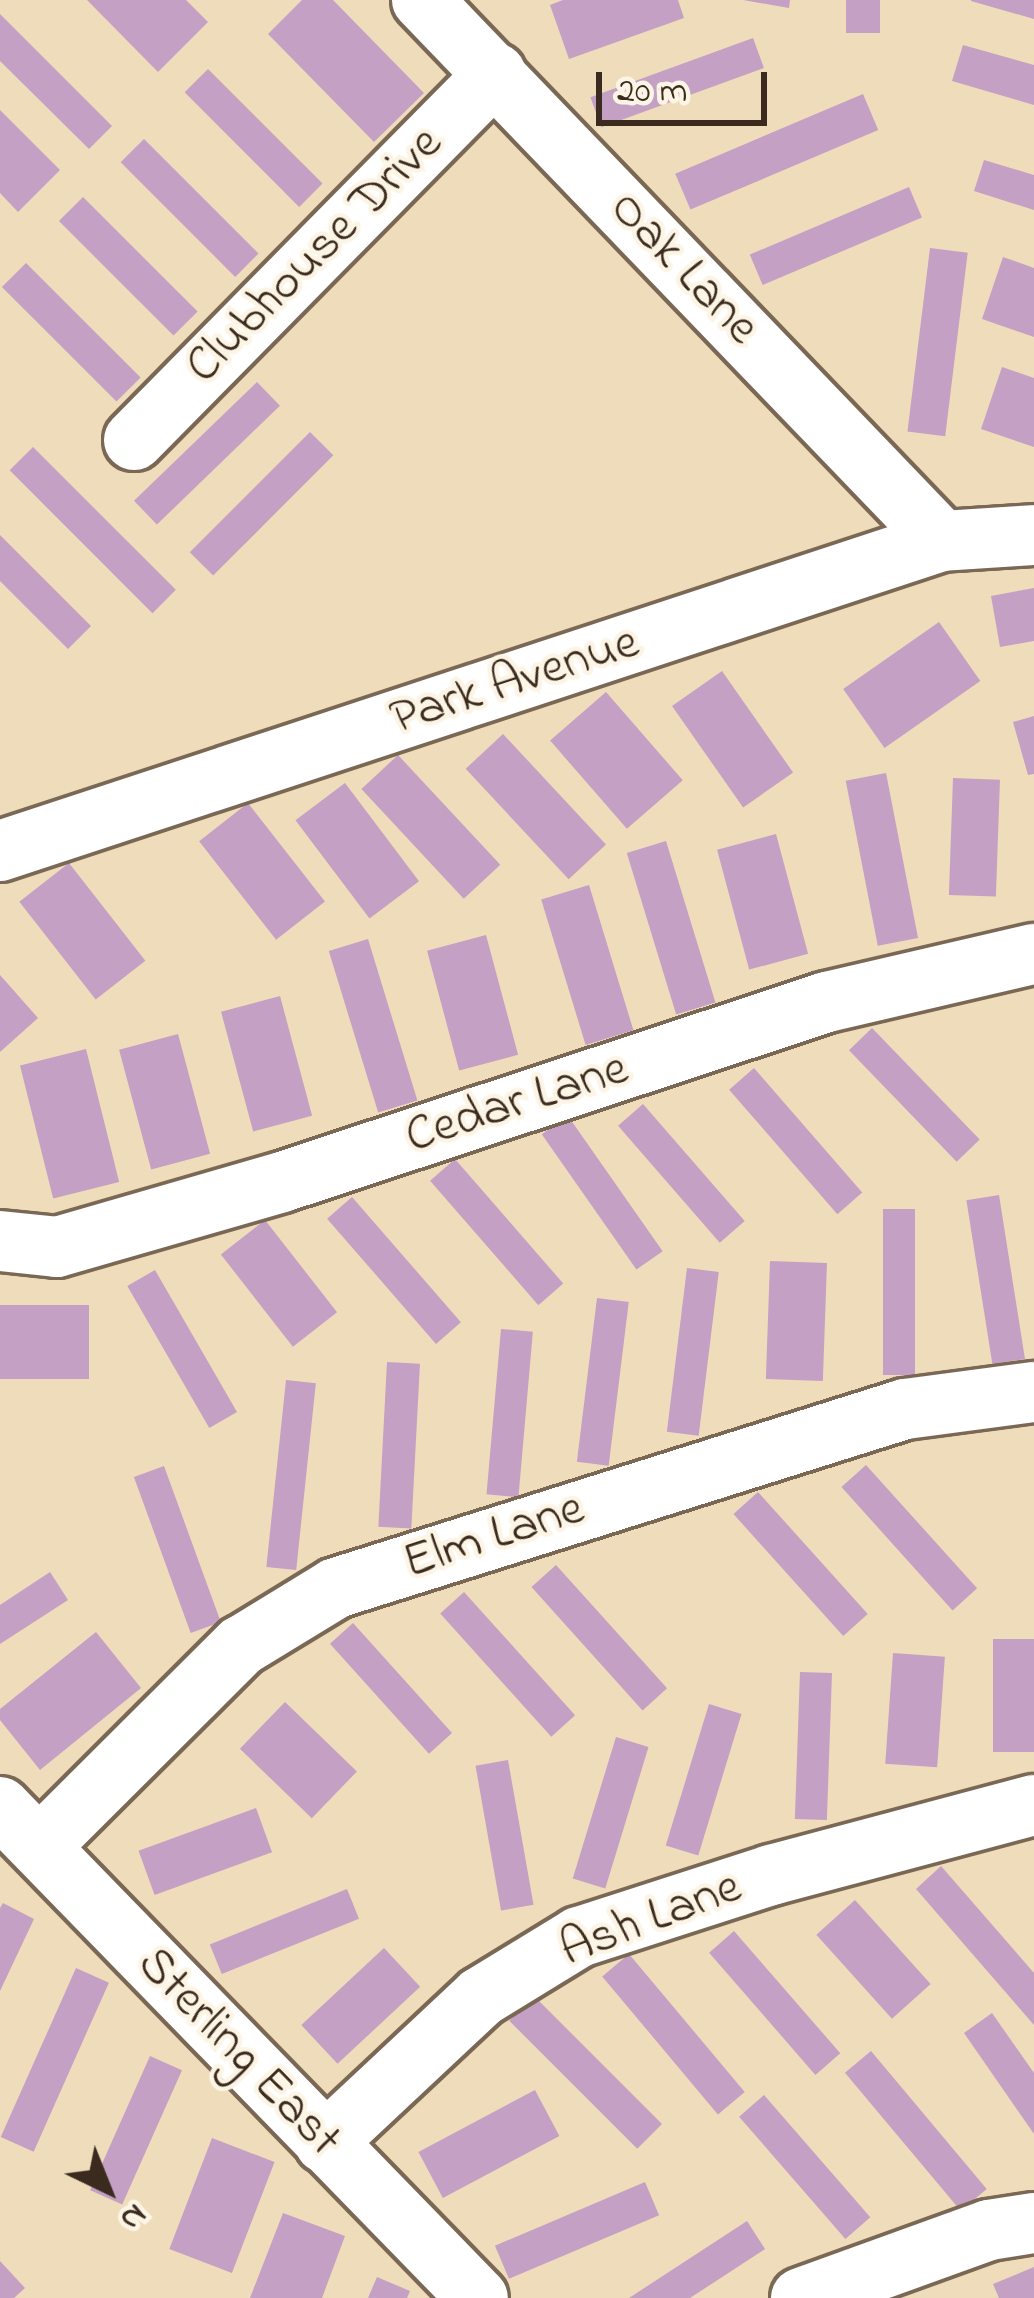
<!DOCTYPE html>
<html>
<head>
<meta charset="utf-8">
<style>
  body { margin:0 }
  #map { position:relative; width:1034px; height:2298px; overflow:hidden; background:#efdcbb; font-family:"Indie Flower",sans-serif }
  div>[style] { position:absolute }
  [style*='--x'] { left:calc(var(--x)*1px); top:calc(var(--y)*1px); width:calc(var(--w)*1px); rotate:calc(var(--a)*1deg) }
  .building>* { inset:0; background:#c3a0c4; transform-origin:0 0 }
  .roads { filter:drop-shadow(3px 0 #7a6855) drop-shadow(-3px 0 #7a6855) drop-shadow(0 3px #7a6855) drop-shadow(0 -3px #7a6855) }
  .minor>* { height:60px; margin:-30px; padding:0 30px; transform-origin:30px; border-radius:30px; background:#fff }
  span { translate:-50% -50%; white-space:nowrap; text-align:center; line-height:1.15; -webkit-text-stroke:9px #fcf5e5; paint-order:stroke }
  .street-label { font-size:51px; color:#3b2a1e }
  .north { position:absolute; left:48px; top:2130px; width:120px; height:120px; -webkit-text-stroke:9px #fcf5e5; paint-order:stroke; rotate:137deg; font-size:33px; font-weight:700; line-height:48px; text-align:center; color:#3b2a1e }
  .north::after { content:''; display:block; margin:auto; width:42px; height:54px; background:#3b2a1e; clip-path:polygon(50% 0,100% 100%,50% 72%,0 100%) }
  .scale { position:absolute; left:596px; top:72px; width:171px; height:54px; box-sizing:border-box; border:6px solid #3b2a1e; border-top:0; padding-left:15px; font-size:36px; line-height:42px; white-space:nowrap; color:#3b2a1e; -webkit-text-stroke:9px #fcf5e5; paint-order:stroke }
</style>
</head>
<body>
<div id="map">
  <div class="building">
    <i style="clip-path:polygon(87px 0,186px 0,208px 22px,158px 72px)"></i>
    <i style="clip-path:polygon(302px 0,333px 0,424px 93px,374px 142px,268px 34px)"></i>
    <i style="clip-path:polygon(563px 0,678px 0,684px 18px,569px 59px,550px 5px)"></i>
    <i style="clip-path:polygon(743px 0,790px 0,789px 8px)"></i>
    <i style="left:846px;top:0;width:34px;height:33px"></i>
    <i style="clip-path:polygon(971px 0,1034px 0,1034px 19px,971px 1px)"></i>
    <i style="clip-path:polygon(0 14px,112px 126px,89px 149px,0 61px)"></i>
    <i style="left:753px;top:38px;width:32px;height:173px;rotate:70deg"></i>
    <i style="clip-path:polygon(963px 45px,1034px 65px,1034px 105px,952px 81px)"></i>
    <i style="left:208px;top:69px;width:162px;height:33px;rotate:45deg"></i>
    <i style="left:863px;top:94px;width:39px;height:204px;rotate:67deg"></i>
    <i style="clip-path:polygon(0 110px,60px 170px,18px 212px,0 193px)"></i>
    <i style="left:144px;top:139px;width:162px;height:33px;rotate:45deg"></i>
    <i style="clip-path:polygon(984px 160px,1034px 175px,1034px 210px,974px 191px)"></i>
    <i style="left:909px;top:187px;width:33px;height:173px;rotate:67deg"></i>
    <i style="left:83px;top:197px;width:162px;height:34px;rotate:45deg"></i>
    <i style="left:930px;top:248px;width:38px;height:185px;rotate:7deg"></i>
    <i style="clip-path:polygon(1003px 257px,1034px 268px,1034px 337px,982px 319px)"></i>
    <i style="left:26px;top:263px;width:162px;height:34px;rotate:45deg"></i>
    <i style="clip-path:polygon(1002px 367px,1034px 378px,1034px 447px,981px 429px)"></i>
    <i style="left:257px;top:382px;width:33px;height:171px;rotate:46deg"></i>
    <i style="left:310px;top:432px;width:33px;height:170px;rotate:45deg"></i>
    <i style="left:33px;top:447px;width:202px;height:33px;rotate:45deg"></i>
    <i style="clip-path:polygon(0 535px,91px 626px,68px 649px,0 581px)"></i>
    <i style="clip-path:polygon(1034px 588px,1034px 641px,1000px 647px,991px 596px)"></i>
    <i style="left:939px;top:622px;width:72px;height:117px;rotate:55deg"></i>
    <i style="left:722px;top:671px;width:124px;height:61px;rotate:55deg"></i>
    <i style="left:606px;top:692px;width:117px;height:74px;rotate:49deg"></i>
    <i style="clip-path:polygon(1034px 716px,1034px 774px,1028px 775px,1013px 722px)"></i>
    <i style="left:503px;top:734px;width:151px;height:51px;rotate:47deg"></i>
    <i style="left:398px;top:755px;width:150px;height:50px;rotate:47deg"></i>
    <i style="left:886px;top:773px;width:168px;height:41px;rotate:79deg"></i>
    <i style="left:953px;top:778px;width:47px;height:117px;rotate:2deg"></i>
    <i style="left:345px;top:783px;width:123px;height:62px;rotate:53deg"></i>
    <i style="left:248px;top:803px;width:125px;height:62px;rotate:52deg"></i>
    <i style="left:776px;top:834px;width:124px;height:61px;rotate:75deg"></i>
    <i style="left:666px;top:841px;width:169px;height:41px;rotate:73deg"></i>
    <i style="left:69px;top:863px;width:124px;height:63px;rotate:52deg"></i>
    <i style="left:589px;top:885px;width:152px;height:50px;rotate:73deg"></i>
    <i style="left:486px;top:935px;width:124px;height:61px;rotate:75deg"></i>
    <i style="left:368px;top:939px;width:169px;height:41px;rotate:73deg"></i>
    <i style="clip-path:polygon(0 975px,38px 1018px,0 1052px)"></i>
    <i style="left:280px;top:996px;width:124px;height:61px;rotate:75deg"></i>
    <i style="left:872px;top:1028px;width:155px;height:32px;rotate:46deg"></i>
    <i style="left:178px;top:1034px;width:124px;height:61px;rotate:75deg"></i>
    <i style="left:86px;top:1049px;width:137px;height:68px;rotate:76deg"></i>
    <i style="left:754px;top:1068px;width:165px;height:33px;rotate:49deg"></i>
    <i style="left:643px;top:1104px;width:155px;height:33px;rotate:49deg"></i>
    <i style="left:568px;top:1116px;width:165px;height:32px;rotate:55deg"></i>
    <i style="left:455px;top:1159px;width:165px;height:33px;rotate:49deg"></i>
    <i style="left:999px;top:1195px;width:166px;height:33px;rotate:81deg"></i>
    <i style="left:352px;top:1197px;width:166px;height:33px;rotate:49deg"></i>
    <i style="left:883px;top:1209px;width:32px;height:166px"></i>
    <i style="left:265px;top:1220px;width:117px;height:56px;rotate:52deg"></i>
    <i style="left:770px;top:1261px;width:57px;height:118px;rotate:2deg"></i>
    <i style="left:687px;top:1268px;width:32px;height:165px;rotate:7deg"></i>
    <i style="left:155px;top:1270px;width:164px;height:32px;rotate:60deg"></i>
    <i style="left:597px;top:1298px;width:32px;height:165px;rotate:7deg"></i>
    <i style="left:0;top:1305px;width:89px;height:74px"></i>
    <i style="left:501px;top:1329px;width:32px;height:166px;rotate:5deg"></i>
    <i style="left:387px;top:1362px;width:33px;height:165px;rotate:3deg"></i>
    <i style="left:286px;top:1380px;width:30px;height:188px;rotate:6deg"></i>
    <i style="left:866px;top:1465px;width:166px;height:33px;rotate:48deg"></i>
    <i style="left:164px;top:1466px;width:166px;height:32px;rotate:70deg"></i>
    <i style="left:758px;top:1492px;width:164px;height:33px;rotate:48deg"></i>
    <i style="left:556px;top:1565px;width:166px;height:33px;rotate:48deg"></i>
    <i style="clip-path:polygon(50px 1572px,68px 1600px,0 1644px,0 1605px)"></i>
    <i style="left:464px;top:1592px;width:166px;height:32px;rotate:48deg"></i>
    <i style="left:353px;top:1623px;width:148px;height:31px;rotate:48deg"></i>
    <i style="clip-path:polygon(96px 1632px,141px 1688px,40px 1770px,0 1720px,0 1709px)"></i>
    <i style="left:993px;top:1639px;width:41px;height:113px"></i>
    <i style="left:893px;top:1653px;width:52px;height:111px;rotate:4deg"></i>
    <i style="left:800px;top:1672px;width:32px;height:147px;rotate:2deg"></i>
    <i style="left:285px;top:1702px;width:100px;height:65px;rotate:44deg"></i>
    <i style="left:709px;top:1704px;width:34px;height:148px;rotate:17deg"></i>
    <i style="left:616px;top:1737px;width:34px;height:148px;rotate:17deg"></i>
    <i style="left:508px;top:1760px;width:147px;height:33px;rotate:80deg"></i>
    <i style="left:256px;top:1808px;width:47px;height:125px;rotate:70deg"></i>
    <i style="clip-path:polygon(941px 1866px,1034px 1973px,1034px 2025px,916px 1889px)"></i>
    <i style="left:347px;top:1889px;width:32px;height:148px;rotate:68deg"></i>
    <i style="left:855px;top:1900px;width:113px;height:52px;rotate:48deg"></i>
    <i style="clip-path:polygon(3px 1903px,34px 1919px,0 1991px,0 1908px)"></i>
    <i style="left:734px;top:1931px;width:162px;height:33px;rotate:49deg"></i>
    <i style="left:384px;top:1948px;width:53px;height:113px;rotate:47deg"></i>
    <i style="left:629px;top:1954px;width:180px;height:35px;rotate:50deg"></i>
    <i style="left:76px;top:1968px;width:36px;height:185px;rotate:24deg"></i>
    <i style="left:534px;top:1996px;width:181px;height:35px;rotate:45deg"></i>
    <i style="clip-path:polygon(992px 2013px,1034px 2073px,1034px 2134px,964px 2033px)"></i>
    <i style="left:871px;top:2051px;width:180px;height:34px;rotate:50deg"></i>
    <i style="left:150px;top:2056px;width:35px;height:147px;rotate:24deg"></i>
    <i style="left:535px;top:2090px;width:52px;height:132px;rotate:62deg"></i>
    <i style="left:764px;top:2095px;width:162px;height:33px;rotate:49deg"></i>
    <i style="left:212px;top:2138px;width:67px;height:119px;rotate:21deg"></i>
    <i style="left:645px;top:2182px;width:36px;height:163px;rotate:67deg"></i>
    <i style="clip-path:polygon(283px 2213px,345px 2236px,322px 2298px,250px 2298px)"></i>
    <i style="clip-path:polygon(747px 2221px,765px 2249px,690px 2298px,629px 2298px)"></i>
    <i style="clip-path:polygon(0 2261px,25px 2288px,14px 2298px,0 2298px)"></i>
    <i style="clip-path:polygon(1034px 2267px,1034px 2298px,999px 2298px,993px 2284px)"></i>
    <i style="clip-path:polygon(377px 2277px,410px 2291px,407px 2298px,368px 2298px)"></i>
  </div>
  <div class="roads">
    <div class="minor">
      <i style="--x:422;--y:0;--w:750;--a:46.13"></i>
      <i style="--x:134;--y:440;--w:515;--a:-45.39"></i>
      <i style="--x:0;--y:851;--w:992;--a:-18.22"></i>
      <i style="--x:942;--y:541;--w:92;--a:-3.7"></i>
      <i style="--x:0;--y:1241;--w:57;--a:6"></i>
      <i style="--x:57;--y:1247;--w:234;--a:-16.1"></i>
      <i style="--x:282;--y:1182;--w:574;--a:-18.28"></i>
      <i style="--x:827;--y:1002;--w:212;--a:-13.1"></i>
      <i style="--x:0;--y:1807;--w:685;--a:45.77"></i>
      <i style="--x:40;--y:1846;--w:284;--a:-44.9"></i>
      <i style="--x:241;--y:1646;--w:111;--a:-31.4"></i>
      <i style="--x:336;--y:1588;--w:596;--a:-17.46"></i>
      <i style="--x:905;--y:1409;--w:130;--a:-7.5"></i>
      <i style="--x:325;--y:2143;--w:214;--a:-43.1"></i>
      <i style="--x:481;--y:1997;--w:115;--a:-31.5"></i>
      <i style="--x:579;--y:1937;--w:202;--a:-17.9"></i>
      <i style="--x:771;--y:1875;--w:272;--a:-14.9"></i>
      <i style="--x:801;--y:2298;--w:200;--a:-19.9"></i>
      <i style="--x:989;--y:2230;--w:46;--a:-8.8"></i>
    </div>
  </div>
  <div class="street-label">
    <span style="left:315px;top:256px;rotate:-45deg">Clubhouse Drive</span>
    <span style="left:683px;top:269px;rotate:46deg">Oak Lane</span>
    <span style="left:515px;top:682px;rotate:-18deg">Park Avenue</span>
    <span style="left:517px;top:1104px;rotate:-18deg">Cedar Lane</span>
    <span style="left:494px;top:1537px;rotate:-18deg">Elm Lane</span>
    <span style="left:651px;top:1920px;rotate:-21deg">Ash Lane</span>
    <span style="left:238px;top:2053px;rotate:46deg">Sterling East</span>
  </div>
  <div class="north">N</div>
  <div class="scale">20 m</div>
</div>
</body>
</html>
